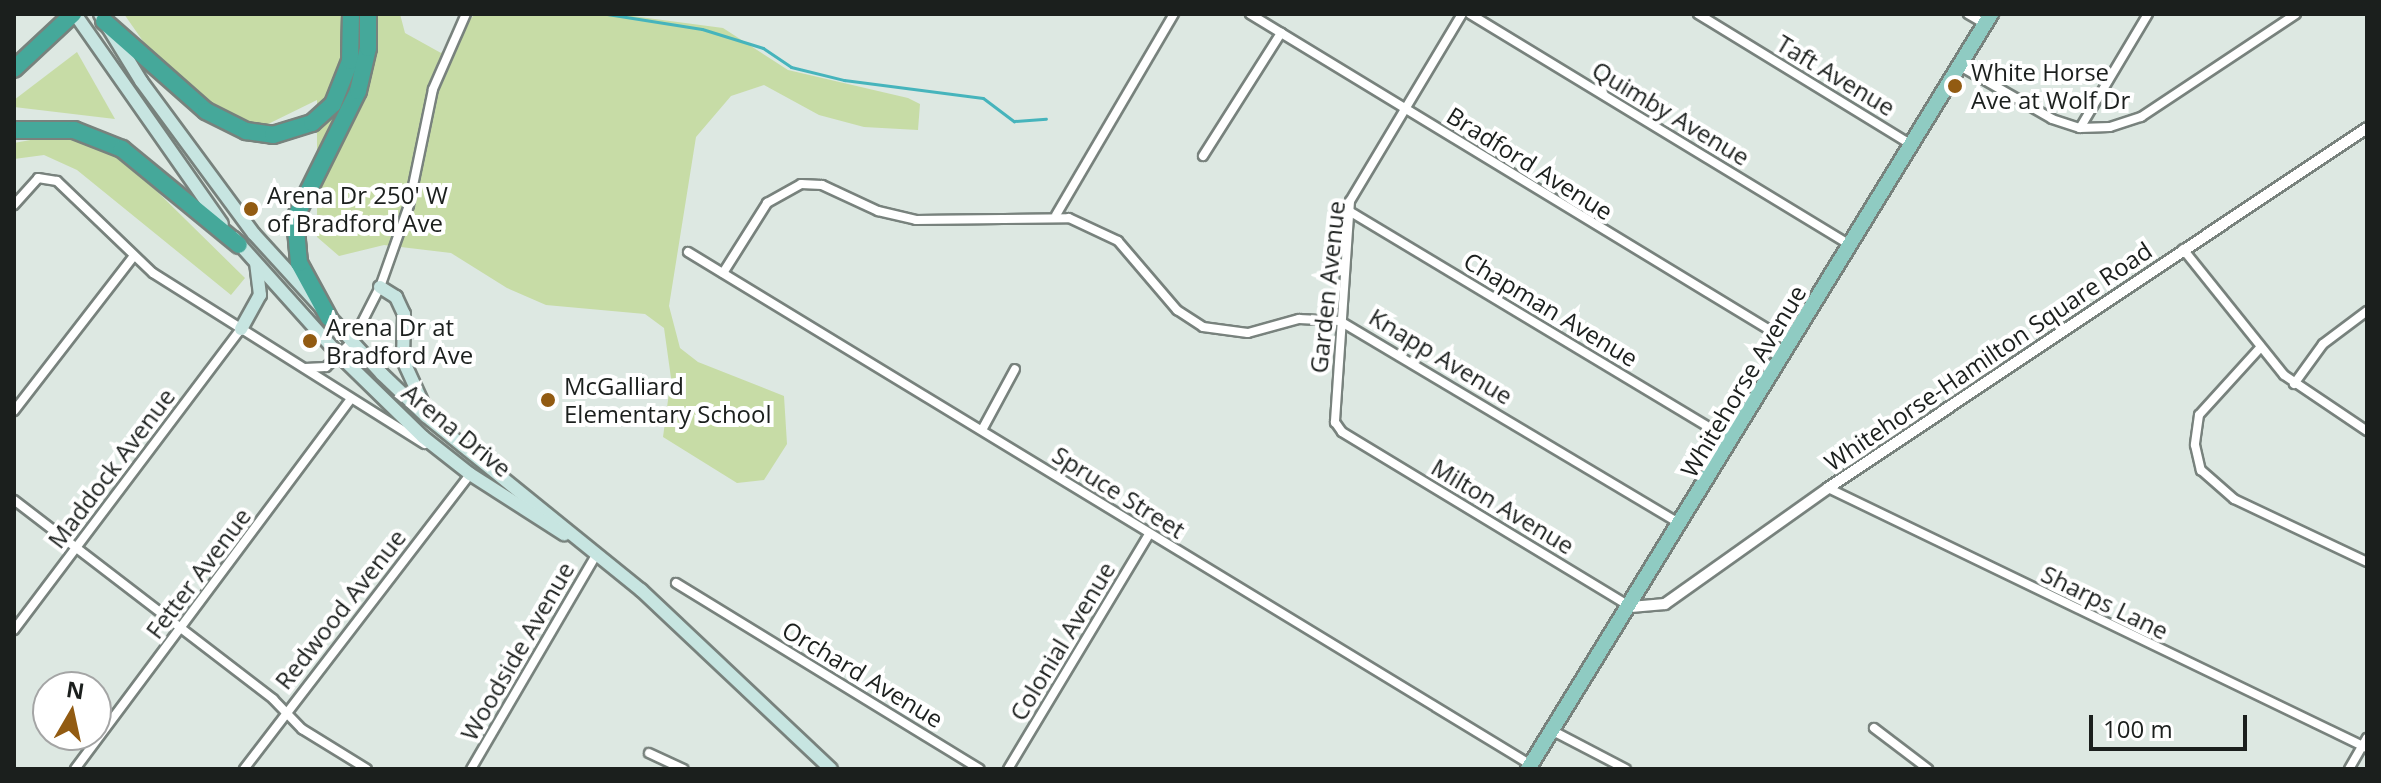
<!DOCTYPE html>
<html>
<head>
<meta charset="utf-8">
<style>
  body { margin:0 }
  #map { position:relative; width:2381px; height:783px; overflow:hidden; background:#dde8e2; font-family:"Open Sans",sans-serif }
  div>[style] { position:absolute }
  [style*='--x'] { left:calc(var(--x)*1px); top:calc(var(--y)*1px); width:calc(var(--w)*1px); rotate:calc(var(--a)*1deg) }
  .green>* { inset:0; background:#c7dca6 }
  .stream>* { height:3px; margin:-1.5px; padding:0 1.5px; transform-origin:1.5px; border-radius:1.5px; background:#46b4bc }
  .roads { filter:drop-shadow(2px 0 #78827d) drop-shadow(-2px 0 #78827d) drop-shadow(0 2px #78827d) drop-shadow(0 -2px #78827d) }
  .minor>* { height:8px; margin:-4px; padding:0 4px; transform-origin:4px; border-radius:4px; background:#fff }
  .tertiary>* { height:10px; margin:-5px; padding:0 5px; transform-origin:5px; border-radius:5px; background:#fff }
  .secondary>* { height:12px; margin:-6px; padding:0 6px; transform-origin:6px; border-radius:6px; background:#c7e5e1 }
  .primary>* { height:14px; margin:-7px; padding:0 7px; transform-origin:7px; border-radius:7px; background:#8fcbc2 }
  .motorway>* { height:16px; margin:-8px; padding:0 8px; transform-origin:8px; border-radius:8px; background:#45a89a }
  .dots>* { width:22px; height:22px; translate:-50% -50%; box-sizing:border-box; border:4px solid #fff; border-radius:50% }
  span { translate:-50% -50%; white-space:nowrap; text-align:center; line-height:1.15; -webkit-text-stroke:8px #fff; paint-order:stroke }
  .poi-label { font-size:24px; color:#1b1f1d }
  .left { translate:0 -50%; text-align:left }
  .street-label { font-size:24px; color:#1b1f1d }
  .frame { position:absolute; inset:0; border:16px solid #1b1f1d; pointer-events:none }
  .north { position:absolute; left:32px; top:671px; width:80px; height:80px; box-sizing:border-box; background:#fff; border:2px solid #a4a5a5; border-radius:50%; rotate:9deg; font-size:22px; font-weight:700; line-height:32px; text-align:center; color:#1b1f1d }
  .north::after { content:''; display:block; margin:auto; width:28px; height:36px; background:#925b12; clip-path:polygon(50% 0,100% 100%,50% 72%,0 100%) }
  .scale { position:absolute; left:2089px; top:715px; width:158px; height:36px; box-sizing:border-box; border:4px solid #1b1f1d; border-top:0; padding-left:10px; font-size:24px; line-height:28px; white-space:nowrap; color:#1b1f1d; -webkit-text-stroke:6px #fff; paint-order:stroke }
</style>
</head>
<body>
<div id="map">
  <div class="green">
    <i style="clip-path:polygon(124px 14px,400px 14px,405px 33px,441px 53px,475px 14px,617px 14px,723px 28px,788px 70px,908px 98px,920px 104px,918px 130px,864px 127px,819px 115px,764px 85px,731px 96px,696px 137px,669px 306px,680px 348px,698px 362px,784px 396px,787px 444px,764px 480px,737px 483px,663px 437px,671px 378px,664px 328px,645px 314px,546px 305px,507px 288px,451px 253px,384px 245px,339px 256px,317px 237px,317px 100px,262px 127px,195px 97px,152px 54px)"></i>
    <i style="clip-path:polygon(77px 52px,115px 119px,14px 107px,14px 100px)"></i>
    <i style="clip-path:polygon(47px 137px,79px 141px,125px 160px,245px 278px,231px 295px,77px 170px,44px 155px,14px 159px,14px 143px)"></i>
  </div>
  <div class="stream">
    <i style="--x:607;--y:14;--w:96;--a:9"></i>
    <i style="--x:702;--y:29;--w:64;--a:17.3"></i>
    <i style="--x:763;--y:48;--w:34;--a:34"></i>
    <i style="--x:791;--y:67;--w:55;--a:13.8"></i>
    <i style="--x:844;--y:80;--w:140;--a:7.4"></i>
    <i style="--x:983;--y:98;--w:39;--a:37"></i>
    <i style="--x:1014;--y:121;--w:32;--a:-4"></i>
  </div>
  <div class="roads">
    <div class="minor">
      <i style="--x:1250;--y:14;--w:633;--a:31.31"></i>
      <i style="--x:1462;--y:14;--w:218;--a:120.9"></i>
      <i style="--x:1350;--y:201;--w:222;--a:93.9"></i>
      <i style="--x:1335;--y:422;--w:12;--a:55"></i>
      <i style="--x:1342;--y:432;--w:338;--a:31.2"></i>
      <i style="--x:1470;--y:14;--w:446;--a:31.3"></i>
      <i style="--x:1698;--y:14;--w:251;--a:31.5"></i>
      <i style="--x:1968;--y:14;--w:20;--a:30"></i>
      <i style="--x:1960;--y:66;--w:106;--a:29.9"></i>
      <i style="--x:2052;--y:119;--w:29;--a:18"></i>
      <i style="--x:2080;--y:128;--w:30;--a:-2"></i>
      <i style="--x:2110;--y:127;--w:33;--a:-18"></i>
      <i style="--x:2141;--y:117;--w:186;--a:-33.6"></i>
      <i style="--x:2080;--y:128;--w:133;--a:-59.2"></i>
      <i style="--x:1203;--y:156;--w:146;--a:-57.6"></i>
      <i style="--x:14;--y:205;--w:36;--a:-48"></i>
      <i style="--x:38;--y:178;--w:19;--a:9"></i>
      <i style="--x:57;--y:181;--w:133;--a:43.8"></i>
      <i style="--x:153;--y:273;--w:321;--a:32.2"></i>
      <i style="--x:1349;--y:211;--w:447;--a:31"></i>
      <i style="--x:1056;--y:215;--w:233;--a:-59.6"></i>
      <i style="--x:2183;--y:249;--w:161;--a:51.3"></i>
      <i style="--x:2284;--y:375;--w:100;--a:34"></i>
      <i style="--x:688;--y:252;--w:987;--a:31.32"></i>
      <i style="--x:723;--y:273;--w:83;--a:-57.8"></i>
      <i style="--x:767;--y:203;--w:39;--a:-29"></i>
      <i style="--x:801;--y:184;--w:21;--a:3"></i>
      <i style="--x:822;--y:185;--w:62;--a:24.9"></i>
      <i style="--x:878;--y:211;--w:39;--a:13"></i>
      <i style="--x:916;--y:220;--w:153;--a:-0.7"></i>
      <i style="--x:1069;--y:218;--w:54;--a:25.1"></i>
      <i style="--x:1118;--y:241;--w:91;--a:49.5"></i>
      <i style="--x:1177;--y:310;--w:31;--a:33"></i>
      <i style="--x:1203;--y:327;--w:45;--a:7.6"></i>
      <i style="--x:1248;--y:333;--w:53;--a:-15.4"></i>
      <i style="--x:1299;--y:319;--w:41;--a:2.8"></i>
      <i style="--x:1340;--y:321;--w:397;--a:30.8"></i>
      <i style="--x:2259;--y:349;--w:89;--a:132.3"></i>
      <i style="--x:2199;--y:415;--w:30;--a:98"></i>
      <i style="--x:2195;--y:445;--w:26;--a:77"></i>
      <i style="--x:2201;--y:470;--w:44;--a:41.3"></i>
      <i style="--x:2234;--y:499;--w:147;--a:25.3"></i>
      <i style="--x:305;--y:368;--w:21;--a:-3"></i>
      <i style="--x:326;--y:367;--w:36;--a:-44"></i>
      <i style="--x:352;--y:342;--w:62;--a:-63"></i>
      <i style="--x:380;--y:287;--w:87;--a:-70.5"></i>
      <i style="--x:409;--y:205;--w:118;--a:-78.3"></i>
      <i style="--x:433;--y:89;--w:82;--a:-66.3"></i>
      <i style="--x:2294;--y:384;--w:49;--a:-54.1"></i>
      <i style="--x:2323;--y:344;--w:55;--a:-36.9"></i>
      <i style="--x:14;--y:411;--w:195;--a:-52.3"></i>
      <i style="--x:982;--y:430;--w:69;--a:-61.6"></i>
      <i style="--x:1828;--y:488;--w:598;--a:25.75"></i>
      <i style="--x:14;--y:500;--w:327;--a:37.5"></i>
      <i style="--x:273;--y:699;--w:42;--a:46"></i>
      <i style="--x:302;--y:729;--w:76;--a:31.6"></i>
      <i style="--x:676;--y:583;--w:356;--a:31.5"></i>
      <i style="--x:14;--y:630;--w:377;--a:-53"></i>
      <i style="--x:1874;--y:728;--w:68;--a:37.2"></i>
      <i style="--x:1553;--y:731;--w:82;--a:27.5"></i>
      <i style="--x:649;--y:753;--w:38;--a:25"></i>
      <i style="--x:75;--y:769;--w:462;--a:-53.3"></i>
      <i style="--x:244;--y:769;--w:372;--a:-52.5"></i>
      <i style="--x:471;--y:769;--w:250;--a:-59.7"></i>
      <i style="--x:1008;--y:769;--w:274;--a:-59"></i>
      <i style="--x:2349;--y:769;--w:36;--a:-60"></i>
    </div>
    <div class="tertiary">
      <i style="--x:1631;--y:607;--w:34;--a:-5"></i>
      <i style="--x:1665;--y:604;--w:200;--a:-35.4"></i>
      <i style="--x:1828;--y:488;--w:648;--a:-33.74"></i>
    </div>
    <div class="secondary">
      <i style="--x:75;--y:14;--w:256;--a:55"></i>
      <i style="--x:100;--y:14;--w:79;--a:58.5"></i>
      <i style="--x:141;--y:81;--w:190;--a:53.6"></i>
      <i style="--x:254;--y:234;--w:190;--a:47.6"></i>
      <i style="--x:382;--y:374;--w:61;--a:43.7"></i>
      <i style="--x:426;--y:416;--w:277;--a:39"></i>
      <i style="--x:641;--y:590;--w:261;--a:43.3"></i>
      <i style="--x:234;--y:238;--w:159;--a:48.1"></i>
      <i style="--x:340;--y:356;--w:116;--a:44.3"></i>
      <i style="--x:423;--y:437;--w:60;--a:38.2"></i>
      <i style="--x:470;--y:474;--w:112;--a:32.6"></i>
      <i style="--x:380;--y:287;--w:19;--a:32"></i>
      <i style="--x:396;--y:297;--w:19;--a:65"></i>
      <i style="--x:404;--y:314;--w:46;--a:91.2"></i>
      <i style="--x:403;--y:360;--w:53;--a:65.4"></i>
      <i style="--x:241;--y:329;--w:39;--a:-61"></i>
      <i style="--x:260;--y:295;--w:31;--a:-97"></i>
    </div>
    <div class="primary">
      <i style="--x:1528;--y:769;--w:886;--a:-58.48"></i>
    </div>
    <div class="motorway">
      <i style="--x:104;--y:21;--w:136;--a:41.4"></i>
      <i style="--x:206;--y:111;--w:45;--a:26.6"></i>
      <i style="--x:246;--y:131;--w:27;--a:8"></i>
      <i style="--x:273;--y:135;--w:41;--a:-17.1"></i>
      <i style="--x:312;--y:123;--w:28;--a:-42"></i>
      <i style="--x:333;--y:104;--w:46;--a:-68.4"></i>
      <i style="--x:350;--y:61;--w:47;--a:-88.8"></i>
      <i style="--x:14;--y:69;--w:81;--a:-43"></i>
      <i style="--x:14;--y:130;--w:60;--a:0"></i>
      <i style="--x:74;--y:130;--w:52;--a:21.6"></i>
      <i style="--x:122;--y:149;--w:151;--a:39.4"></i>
      <i style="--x:329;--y:318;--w:63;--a:-118.6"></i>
      <i style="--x:299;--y:263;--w:45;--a:-95.1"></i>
      <i style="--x:295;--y:218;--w:142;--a:-63.6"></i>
      <i style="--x:358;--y:91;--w:44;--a:-76.9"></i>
      <i style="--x:368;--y:48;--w:34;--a:-90"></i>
    </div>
  </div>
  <div class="dots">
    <i style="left:1955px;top:86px;background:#925b12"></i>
    <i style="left:251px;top:209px;background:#925b12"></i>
    <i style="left:310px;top:341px;background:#925b12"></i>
    <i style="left:548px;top:400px;background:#925b12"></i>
  </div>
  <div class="poi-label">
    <span class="left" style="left:1971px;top:86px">White Horse<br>Ave at Wolf Dr</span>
    <span class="left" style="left:267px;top:209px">Arena Dr 250' W<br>of Bradford Ave</span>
    <span class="left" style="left:326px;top:341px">Arena Dr at<br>Bradford Ave</span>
    <span class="left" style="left:564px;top:400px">McGalliard<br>Elementary School</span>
  </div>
  <div class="street-label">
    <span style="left:1836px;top:75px;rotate:31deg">Taft Avenue</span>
    <span style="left:1671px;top:113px;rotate:31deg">Quimby Avenue</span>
    <span style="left:1530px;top:163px;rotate:32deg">Bradford Avenue</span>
    <span style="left:1327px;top:287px;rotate:-84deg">Garden Avenue</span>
    <span style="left:1551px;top:309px;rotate:31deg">Chapman Avenue</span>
    <span style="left:1441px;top:356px;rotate:31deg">Knapp Avenue</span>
    <span style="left:1988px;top:356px;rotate:-34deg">Whitehorse-Hamilton Square Road</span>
    <span style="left:1743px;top:381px;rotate:-59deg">Whitehorse Avenue</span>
    <span style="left:457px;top:430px;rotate:39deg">Arena Drive</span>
    <span style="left:111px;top:468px;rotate:-53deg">Maddock Avenue</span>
    <span style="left:1119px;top:492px;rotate:32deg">Spruce Street</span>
    <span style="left:1503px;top:506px;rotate:31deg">Milton Avenue</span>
    <span style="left:198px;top:573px;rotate:-53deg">Fetter Avenue</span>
    <span style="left:2105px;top:602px;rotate:26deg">Sharps Lane</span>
    <span style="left:340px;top:609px;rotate:-52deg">Redwood Avenue</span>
    <span style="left:1062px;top:641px;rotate:-59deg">Colonial Avenue</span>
    <span style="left:517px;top:651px;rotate:-60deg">Woodside Avenue</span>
    <span style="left:863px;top:674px;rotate:31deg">Orchard Avenue</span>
  </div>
  <div class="frame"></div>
  <div class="north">N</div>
  <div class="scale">100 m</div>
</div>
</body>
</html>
